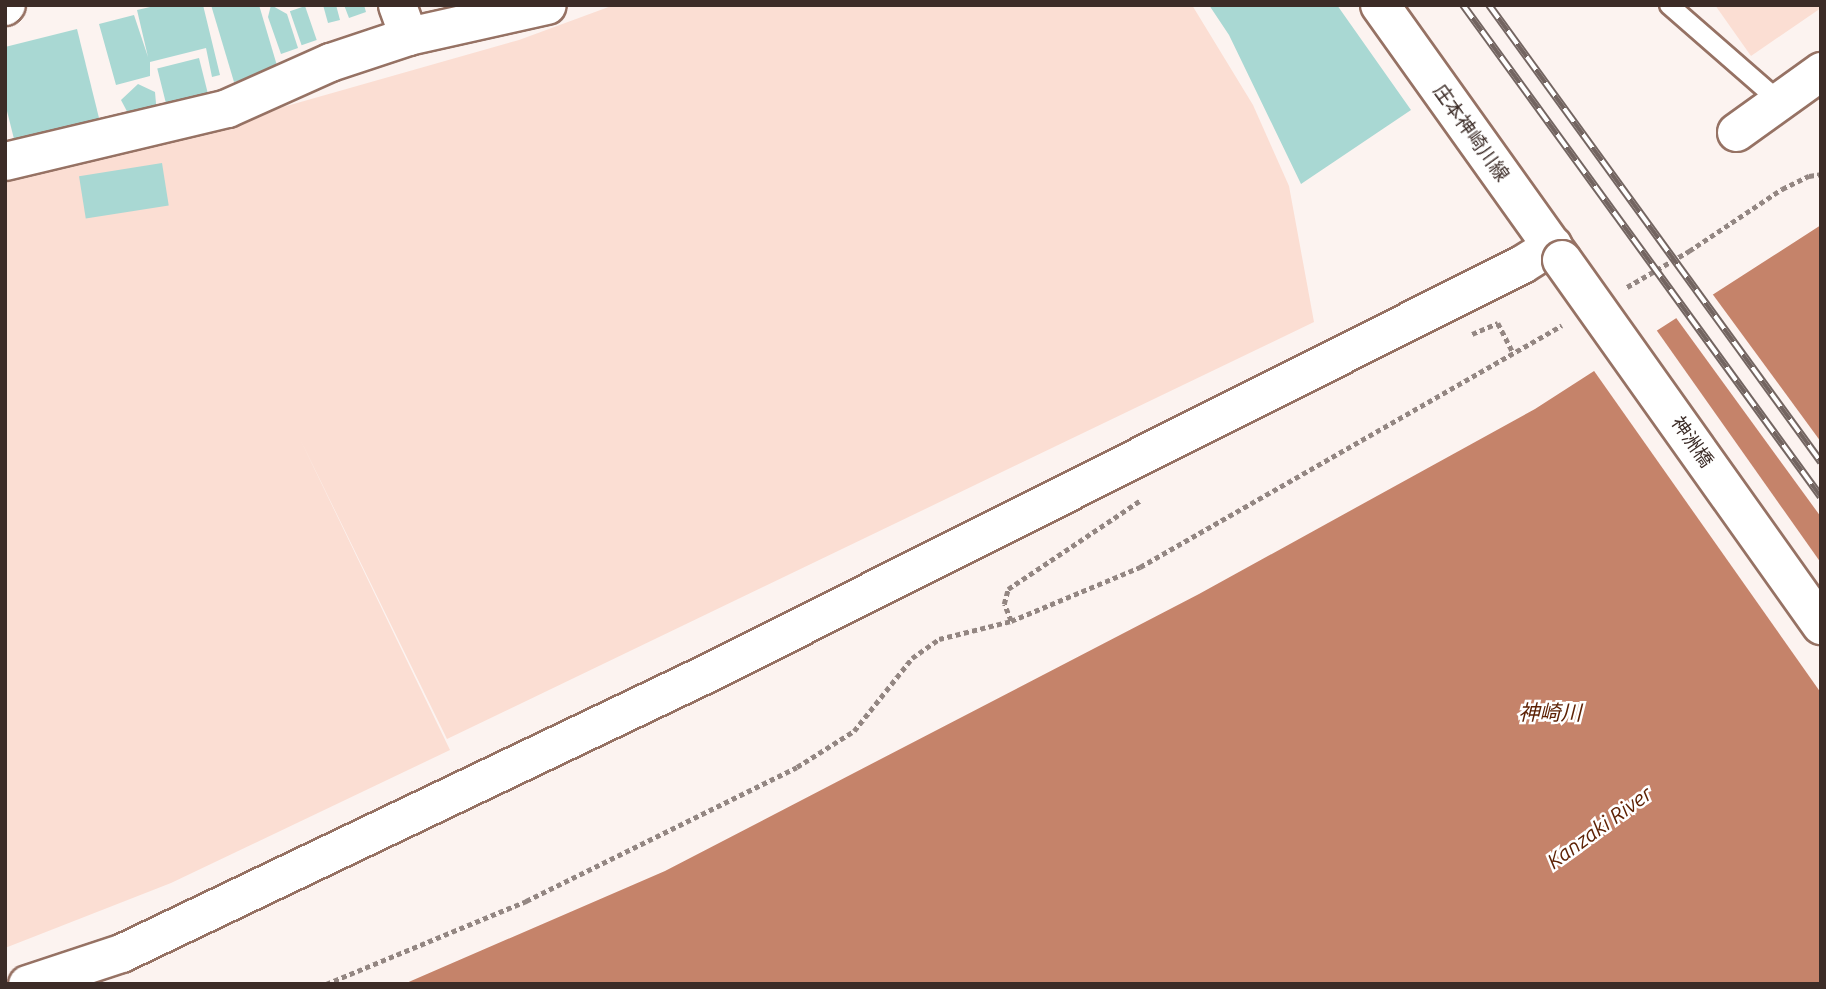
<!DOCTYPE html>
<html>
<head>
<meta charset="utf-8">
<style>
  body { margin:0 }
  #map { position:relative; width:1826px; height:989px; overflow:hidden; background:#fcf3f0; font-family:Ubuntu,"Noto Sans JP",sans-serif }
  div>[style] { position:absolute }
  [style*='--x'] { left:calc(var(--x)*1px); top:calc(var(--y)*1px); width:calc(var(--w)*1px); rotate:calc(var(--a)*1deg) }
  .green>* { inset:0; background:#fbded3 }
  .water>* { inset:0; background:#c5836a }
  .pier>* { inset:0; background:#fcf3f0 }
  .building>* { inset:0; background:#a9d8d3; transform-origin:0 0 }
  .path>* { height:4.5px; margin-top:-2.25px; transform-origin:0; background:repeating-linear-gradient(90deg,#938682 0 5px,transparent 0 8.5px) }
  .roads { filter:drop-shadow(2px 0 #967264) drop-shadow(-2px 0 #967264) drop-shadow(0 2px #967264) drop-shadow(0 -2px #967264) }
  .service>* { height:18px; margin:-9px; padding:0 9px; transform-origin:9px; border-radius:9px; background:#fff }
  .minor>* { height:37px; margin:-18.5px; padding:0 18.5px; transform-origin:18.5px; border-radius:18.5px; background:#fff }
  .tertiary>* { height:38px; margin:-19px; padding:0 19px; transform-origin:19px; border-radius:19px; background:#fff }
  .rail>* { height:8px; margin-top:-4px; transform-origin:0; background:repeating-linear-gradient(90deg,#fff 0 16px,#736561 0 32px); box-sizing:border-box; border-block:2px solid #736561 }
  .bridges { filter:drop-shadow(2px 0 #967264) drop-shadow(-2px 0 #967264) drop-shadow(0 2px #967264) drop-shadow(0 -2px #967264) }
  .tertiary-bridge>* { height:38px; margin:-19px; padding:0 19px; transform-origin:19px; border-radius:19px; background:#fff }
  span { translate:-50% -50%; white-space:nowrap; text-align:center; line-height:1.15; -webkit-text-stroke:5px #fff; paint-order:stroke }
  .street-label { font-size:19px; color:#3c2c27 }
  .water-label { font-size:21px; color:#5e2205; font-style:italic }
  .frame { position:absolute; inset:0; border:7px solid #3c2c27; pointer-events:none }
</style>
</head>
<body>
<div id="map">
  <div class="green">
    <i style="clip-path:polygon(614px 5px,1192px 5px,1253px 105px,1289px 186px,1314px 322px,447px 739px,300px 439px,450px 750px,171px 883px,5px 948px,5px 178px,156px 143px,519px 40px)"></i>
    <i style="clip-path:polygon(1715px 5px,1821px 5px,1821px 8px,1751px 56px)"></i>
  </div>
  <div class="water">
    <i style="clip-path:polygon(1821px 225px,1821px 984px,404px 984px,665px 871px,1199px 594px,1535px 409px)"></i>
  </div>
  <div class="pier">
    <i style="clip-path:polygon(1711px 292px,1821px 442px,1821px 517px,1674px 315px)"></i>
    <i style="clip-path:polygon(1655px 328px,1821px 563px,1821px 693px,1592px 368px)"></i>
  </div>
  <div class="building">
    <i style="clip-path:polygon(159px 5px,203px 5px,220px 75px,212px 77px,206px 48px,150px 62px,150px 76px,116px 85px,99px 24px,134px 15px,148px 57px,137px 10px)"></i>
    <i style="clip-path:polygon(211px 5px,259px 5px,278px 69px,234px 82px)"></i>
    <i style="clip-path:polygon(271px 5px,287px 14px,298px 48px,281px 54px,268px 17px)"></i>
    <i style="clip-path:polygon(323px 5px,336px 5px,340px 20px,328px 23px)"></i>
    <i style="clip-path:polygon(344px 5px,364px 5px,366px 12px,349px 18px)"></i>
    <i style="clip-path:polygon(1209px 5px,1337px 5px,1411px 110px,1301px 184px,1229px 35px)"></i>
    <i style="left:305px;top:6px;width:36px;height:16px;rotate:71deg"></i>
    <i style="clip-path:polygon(77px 29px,100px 122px,15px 143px,5px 103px,5px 47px)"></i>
    <i style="left:199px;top:58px;width:38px;height:43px;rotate:76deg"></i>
    <i style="clip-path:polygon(138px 84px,155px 92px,157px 115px,130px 117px,121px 100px)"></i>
    <i style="left:162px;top:163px;width:43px;height:84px;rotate:81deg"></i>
  </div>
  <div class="path">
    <i style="--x:1627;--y:287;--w:72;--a:-30.1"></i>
    <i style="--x:1689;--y:251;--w:112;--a:-33.7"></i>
    <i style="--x:1782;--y:189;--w:30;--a:-26"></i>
    <i style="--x:1809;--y:176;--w:12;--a:-9"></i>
    <i style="--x:1472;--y:334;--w:28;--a:-23"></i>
    <i style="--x:1498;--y:323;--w:34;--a:63"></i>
    <i style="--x:1011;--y:621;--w:18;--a:-112"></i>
    <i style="--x:1004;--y:604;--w:16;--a:-75"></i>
    <i style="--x:1008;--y:589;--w:160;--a:-33.8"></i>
    <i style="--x:326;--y:984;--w:217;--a:-22.5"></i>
    <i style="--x:526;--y:901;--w:302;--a:-26.3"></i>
    <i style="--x:797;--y:767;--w:67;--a:-32.3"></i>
    <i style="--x:854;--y:731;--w:93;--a:-51.5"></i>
    <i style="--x:912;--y:658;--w:33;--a:-35"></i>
    <i style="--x:939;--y:639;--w:74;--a:-14"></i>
    <i style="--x:1011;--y:621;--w:140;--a:-22.7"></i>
    <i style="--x:1140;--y:567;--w:486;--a:-29.8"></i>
  </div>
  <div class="roads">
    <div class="service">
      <i style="--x:1669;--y:5;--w:146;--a:41.1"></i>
    </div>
    <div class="minor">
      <i style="--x:397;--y:5;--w:33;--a:70"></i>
      <i style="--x:408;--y:36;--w:142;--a:-12.6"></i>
      <i style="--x:1736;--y:132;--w:105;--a:-35.7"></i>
      <i style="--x:5;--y:161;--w:228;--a:-13.4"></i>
      <i style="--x:227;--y:108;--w:113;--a:-24.1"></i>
      <i style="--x:330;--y:62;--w:82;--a:-18.4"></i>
      <i style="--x:27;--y:984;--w:99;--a:-18.3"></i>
      <i style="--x:121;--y:953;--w:652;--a:-25.54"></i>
      <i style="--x:709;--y:672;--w:910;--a:-26.65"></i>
      <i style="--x:1522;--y:264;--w:36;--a:-32"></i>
    </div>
    <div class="tertiary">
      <i style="--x:1380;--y:5;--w:313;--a:54.5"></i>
      <i style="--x:5;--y:6;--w:1;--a:-45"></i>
    </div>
  </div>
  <div class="rail">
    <i style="--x:1463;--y:5;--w:608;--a:53.96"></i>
    <i style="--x:1489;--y:5;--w:565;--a:54"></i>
  </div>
  <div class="bridges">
    <div class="tertiary-bridge">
      <i style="--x:1562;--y:260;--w:448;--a:54.6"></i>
    </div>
  </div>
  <div class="street-label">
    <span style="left:1471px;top:133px;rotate:54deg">庄本神崎川線</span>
    <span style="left:1692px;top:442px;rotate:55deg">神洲橋</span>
  </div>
  <div class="water-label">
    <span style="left:1550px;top:712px">神崎川</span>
    <span style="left:1599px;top:827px;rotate:-36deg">Kanzaki River</span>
  </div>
  <div class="frame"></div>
</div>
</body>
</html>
